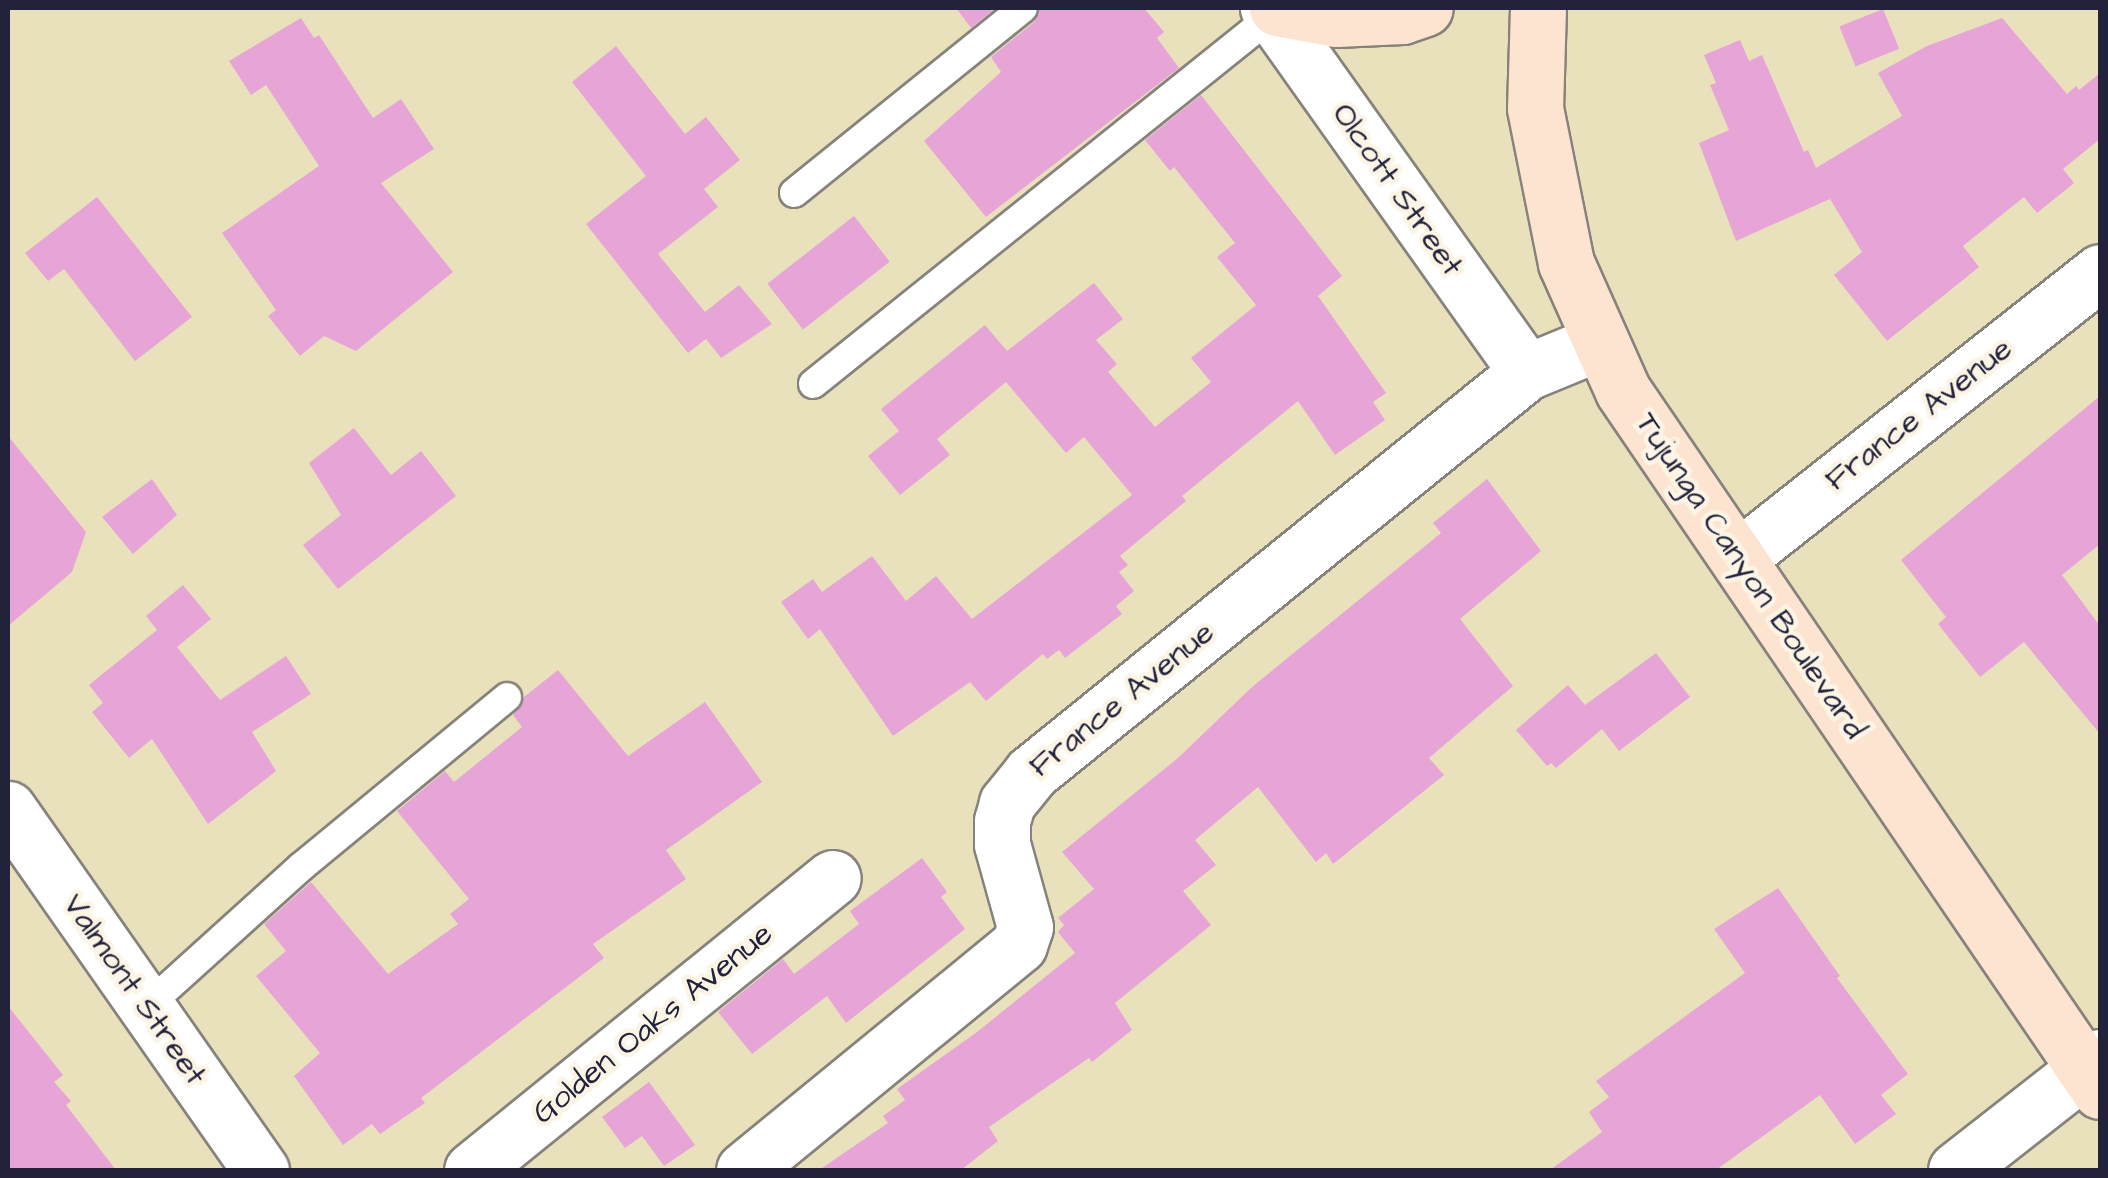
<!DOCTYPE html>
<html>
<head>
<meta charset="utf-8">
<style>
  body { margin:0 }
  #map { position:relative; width:2108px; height:1178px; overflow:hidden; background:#e9e1bc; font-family:"Architects Daughter",sans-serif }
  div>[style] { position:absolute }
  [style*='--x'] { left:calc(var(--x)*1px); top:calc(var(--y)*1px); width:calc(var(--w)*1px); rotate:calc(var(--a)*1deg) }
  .building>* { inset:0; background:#e7a5d7; transform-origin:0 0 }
  .roads { filter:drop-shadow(2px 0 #86827c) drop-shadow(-2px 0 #86827c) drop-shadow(0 2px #86827c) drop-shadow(0 -2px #86827c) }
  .service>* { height:28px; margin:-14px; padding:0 14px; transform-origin:14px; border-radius:14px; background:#fff }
  .minor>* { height:55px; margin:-27.5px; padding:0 27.5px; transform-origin:27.5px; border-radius:27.5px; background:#fff }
  .tertiary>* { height:55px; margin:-27.5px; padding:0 27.5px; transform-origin:27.5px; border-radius:27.5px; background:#fff }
  .secondary>* { height:55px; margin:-27.5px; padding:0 27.5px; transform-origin:27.5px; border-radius:27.5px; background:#fde4d1 }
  span { translate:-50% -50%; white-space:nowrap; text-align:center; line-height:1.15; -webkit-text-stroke:9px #fcf5e5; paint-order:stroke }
  .street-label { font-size:32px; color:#22223b }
  .frame { position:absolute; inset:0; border:10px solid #22223b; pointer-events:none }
</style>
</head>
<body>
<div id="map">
  <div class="building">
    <i style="clip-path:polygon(956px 8px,996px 8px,971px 28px)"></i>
    <i style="clip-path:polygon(1040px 8px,1144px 8px,1164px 32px,1157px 38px,1179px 68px,986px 217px,924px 141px,1001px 72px,991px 57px,1034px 22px)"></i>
    <i style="left:1883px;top:9px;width:43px;height:47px;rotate:68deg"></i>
    <i style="clip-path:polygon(301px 18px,314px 38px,319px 35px,373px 118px,401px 99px,434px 149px,381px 183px,453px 272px,356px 351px,324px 336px,300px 356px,268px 316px,276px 310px,222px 233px,319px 166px,266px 85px,251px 95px,229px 61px)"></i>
    <i style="clip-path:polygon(2002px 18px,2067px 94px,2076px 86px,2079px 90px,2100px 73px,2100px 139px,2063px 169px,2074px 183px,2037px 213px,2024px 197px,1963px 246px,1979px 267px,1887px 341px,1834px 275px,1862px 252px,1830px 199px,1736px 241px,1699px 143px,1729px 130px,1710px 85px,1716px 83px,1704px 55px,1740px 40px,1749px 61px,1762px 55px,1804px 152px,1808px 150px,1816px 168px,1902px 116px,1878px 73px,1927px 46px)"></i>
    <i style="clip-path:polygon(616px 46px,685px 134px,706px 117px,740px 160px,704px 189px,718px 207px,658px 254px,705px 312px,739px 285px,772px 324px,721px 358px,706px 339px,688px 353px,586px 224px,646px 176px,572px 82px)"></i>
    <i style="clip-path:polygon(1201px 95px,1342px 276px,1318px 296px,1386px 393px,1373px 402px,1385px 420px,1335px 455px,1298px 401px,1182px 496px,1186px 501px,1120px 556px,1128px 565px,1119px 572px,1134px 591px,1116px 606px,1122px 614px,1065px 658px,1059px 650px,1047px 659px,1043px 654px,986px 701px,970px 682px,893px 736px,820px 629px,808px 639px,781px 602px,813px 579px,822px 592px,872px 556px,906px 601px,936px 576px,972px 619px,1132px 495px,1084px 437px,1066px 453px,1006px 382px,937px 439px,950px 455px,900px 495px,868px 456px,899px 431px,881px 409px,985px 325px,1007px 351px,1094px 283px,1123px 319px,1096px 340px,1117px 364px,1108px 372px,1155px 427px,1211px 382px,1191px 358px,1256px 305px,1217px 257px,1235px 243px,1174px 167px,1170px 171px,1145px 140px)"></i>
    <i style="clip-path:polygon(97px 197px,192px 317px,135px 361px,64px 269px,48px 281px,25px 253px)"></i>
    <i style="left:854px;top:216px;width:58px;height:110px;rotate:52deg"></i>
    <i style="clip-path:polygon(2100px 396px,2100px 544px,2062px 575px,2100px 626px,2100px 734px,2024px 642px,1980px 677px,1938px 624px,1946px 617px,1901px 560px)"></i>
    <i style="clip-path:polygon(354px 428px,391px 475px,421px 451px,456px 496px,338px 589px,303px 545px,341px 515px,309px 463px)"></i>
    <i style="clip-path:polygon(8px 436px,86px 532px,72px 572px,8px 626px)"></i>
    <i style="clip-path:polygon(152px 479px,177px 515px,133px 554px,102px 517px)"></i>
    <i style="clip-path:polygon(1487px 479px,1541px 551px,1460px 619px,1513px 686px,1429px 758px,1444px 775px,1333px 864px,1326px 853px,1316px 862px,1258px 787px,1195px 840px,1216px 865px,1183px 891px,1211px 925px,1115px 1003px,1132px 1030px,1092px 1062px,1089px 1058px,989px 1127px,998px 1141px,961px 1170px,819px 1170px,888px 1123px,883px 1116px,905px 1100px,897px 1089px,977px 1032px,1075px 953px,1058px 932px,1064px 925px,1058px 918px,1094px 889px,1062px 852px,1178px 758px,1252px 687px,1441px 533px,1433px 523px)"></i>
    <i style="clip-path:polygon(183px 585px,211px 619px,177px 647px,220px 700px,286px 656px,311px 694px,252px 732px,276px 771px,208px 824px,152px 739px,129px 758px,92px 712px,103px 703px,89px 685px,157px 630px,146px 616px)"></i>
    <i style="clip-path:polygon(1656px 653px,1690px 697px,1619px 751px,1602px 729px,1556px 768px,1551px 763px,1547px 766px,1516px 730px,1568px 685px,1585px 705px)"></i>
    <i style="clip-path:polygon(558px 670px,628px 756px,705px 702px,762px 782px,666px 850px,686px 879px,593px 944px,604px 958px,421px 1098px,425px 1103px,380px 1134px,372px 1124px,343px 1145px,294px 1076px,320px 1053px,256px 976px,286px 951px,264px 924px,311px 882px,388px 974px,458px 924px,450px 914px,469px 899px,397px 811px,445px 771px,454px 782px,522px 727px,513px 715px,524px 697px)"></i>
    <i style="clip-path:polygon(922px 858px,947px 892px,941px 897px,965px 929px,846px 1023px,827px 996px,752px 1054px,718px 1012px,783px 959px,794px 974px,859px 924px,850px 911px)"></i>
    <i style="clip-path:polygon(1778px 888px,1840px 976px,1837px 978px,1908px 1074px,1881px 1095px,1896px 1114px,1855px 1144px,1820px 1095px,1716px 1170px,1550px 1170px,1602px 1132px,1589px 1112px,1609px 1097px,1596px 1081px,1745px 973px,1714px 929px)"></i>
    <i style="clip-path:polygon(8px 1006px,63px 1075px,54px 1082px,71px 1101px,66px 1105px,116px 1170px,8px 1170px)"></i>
    <i style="clip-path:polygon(649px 1082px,695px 1145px,664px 1166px,642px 1136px,625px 1148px,602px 1117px)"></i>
  </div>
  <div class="roads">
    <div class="service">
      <i style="--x:794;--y:193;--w:294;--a:-38.9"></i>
      <i style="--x:813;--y:384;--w:590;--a:-38.74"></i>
      <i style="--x:146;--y:1007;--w:209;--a:-42.1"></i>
      <i style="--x:301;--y:867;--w:267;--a:-39.5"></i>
    </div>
    <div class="minor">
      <i style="--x:1268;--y:8;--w:447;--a:54.6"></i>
      <i style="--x:1738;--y:558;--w:461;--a:-38.3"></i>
      <i style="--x:8;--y:809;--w:441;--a:55"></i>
      <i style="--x:472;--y:1170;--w:464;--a:-39"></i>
      <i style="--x:744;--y:1170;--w:355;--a:-39.3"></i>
      <i style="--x:1019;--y:945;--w:19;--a:-72"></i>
      <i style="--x:1025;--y:927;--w:86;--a:-105.5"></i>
      <i style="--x:1002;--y:844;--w:23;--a:-90"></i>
      <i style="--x:1002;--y:821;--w:19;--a:-74"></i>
      <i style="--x:1007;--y:803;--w:38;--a:-51"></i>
      <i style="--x:1031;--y:773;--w:638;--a:-38.95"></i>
      <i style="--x:1527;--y:372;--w:79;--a:-22.3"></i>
    </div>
    <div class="tertiary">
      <i style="--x:1956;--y:1170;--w:183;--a:-38.1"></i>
    </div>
    <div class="secondary">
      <i style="--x:1277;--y:8;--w:60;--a:10.6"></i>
      <i style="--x:1336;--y:19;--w:66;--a:-2.6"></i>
      <i style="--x:1402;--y:16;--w:24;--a:-19"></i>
      <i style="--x:1538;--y:8;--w:100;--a:91.7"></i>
      <i style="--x:1535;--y:108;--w:158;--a:78.7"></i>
      <i style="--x:1566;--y:263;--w:140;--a:66"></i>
      <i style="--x:1623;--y:391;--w:847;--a:55.73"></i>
    </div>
  </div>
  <div class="street-label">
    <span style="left:1397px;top:190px;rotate:55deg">Olcott Street</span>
    <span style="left:1919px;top:415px;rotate:-38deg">France Avenue</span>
    <span style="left:1750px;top:576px;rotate:56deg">Tujunga Canyon Boulevard</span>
    <span style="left:1122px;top:700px;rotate:-39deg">France Avenue</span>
    <span style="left:134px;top:990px;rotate:55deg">Valmont Street</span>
    <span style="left:653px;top:1024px;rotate:-39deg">Golden Oaks Avenue</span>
  </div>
  <div class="frame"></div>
</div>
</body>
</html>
